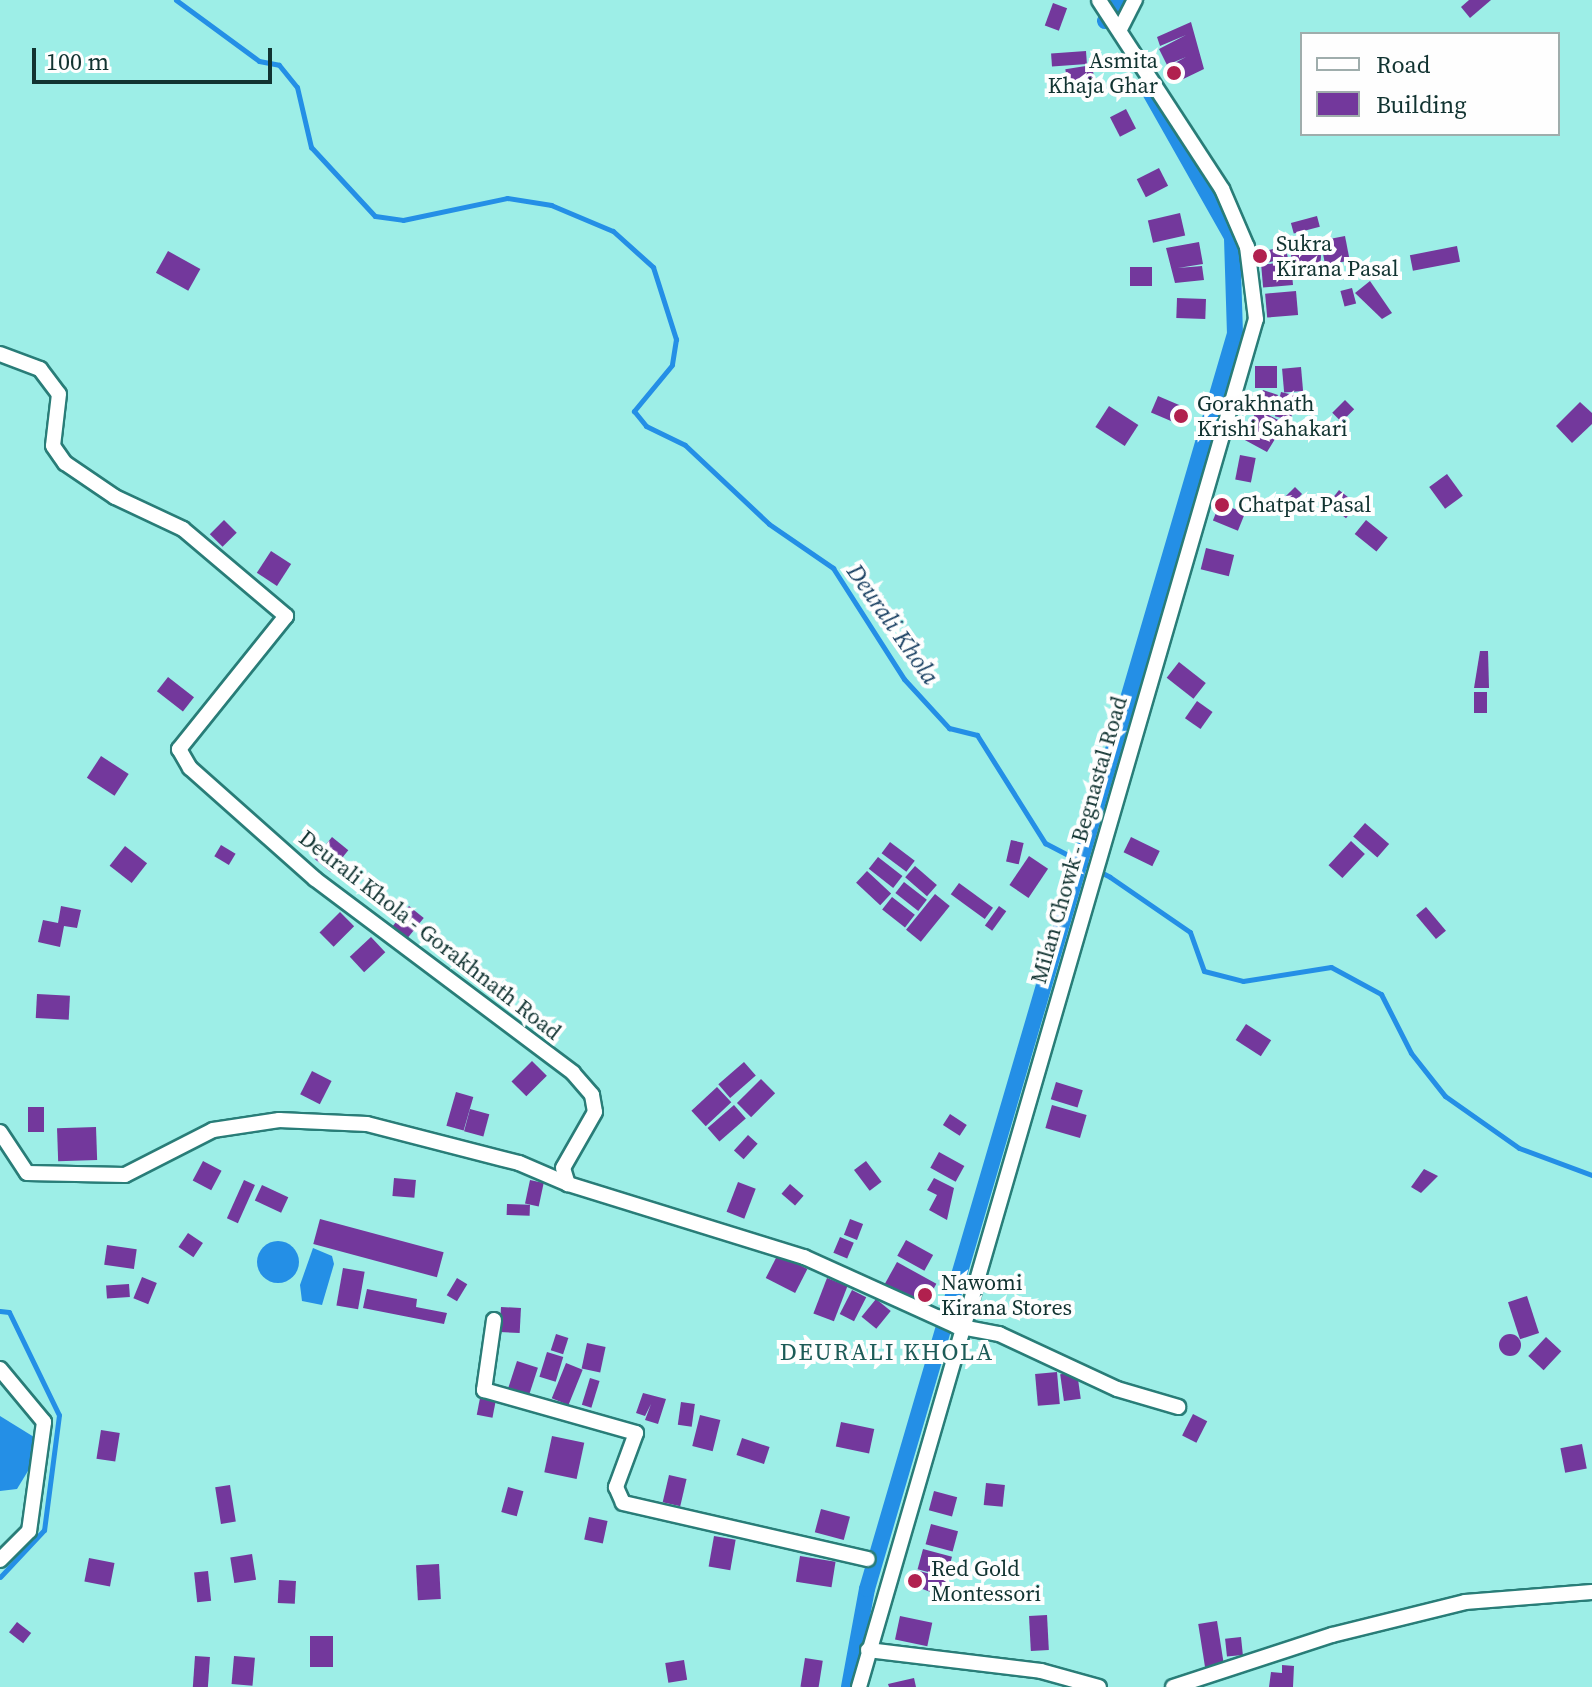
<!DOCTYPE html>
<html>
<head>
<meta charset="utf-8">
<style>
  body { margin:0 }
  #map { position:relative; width:1592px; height:1687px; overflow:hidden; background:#9deee7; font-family:"Source Serif 4",serif }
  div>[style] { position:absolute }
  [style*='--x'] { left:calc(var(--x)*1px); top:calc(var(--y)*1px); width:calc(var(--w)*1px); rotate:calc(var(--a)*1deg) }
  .water>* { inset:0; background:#248fe6 }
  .round { border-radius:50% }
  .stream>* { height:5px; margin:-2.5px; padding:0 2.5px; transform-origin:2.5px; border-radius:2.5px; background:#248fe6 }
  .canal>* { height:16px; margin:-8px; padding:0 8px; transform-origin:8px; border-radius:8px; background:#248fe6 }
  .building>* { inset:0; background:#73389c; transform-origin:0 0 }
  .roads { filter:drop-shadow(2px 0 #297d78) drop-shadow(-2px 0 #297d78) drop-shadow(0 2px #297d78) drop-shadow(0 -2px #297d78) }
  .minor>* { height:14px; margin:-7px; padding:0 7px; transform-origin:7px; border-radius:7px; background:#fff }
  .dots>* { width:22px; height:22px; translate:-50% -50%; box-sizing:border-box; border:4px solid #fefefe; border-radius:50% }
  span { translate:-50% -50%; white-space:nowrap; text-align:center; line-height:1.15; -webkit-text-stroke:8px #fefefe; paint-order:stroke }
  .poi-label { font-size:22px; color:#113331 }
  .right { translate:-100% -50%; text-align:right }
  .left { translate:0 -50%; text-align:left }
  .street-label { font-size:22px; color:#113331 }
  .water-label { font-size:24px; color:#153c5f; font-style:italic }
  .neighbourhood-label { font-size:24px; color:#1c5b57; letter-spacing:2px }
  .legend { position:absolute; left:1300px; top:32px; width:260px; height:104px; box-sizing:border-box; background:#fefefe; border:2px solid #9fadac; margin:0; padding:10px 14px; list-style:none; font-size:24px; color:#113331 }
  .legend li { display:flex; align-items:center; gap:16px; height:40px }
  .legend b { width:40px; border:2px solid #9fadac }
  .scale { position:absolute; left:32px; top:48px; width:240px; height:36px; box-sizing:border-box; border:4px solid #113331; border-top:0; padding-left:10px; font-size:24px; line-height:28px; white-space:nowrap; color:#113331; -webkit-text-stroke:6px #fefefe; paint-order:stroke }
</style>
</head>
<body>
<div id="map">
  <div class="water">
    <i class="round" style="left:257px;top:1241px;width:42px;height:42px"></i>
    <i style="clip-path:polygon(313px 1248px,332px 1256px,334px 1264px,322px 1305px,302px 1301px,300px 1285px)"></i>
    <i style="clip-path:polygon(0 1416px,34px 1437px,31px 1466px,17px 1489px,0 1491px)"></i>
  </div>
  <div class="stream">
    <i style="--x:176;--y:0;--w:103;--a:36.3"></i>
    <i style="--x:259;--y:61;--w:20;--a:11"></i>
    <i style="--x:279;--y:65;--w:28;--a:51"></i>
    <i style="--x:297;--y:87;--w:62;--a:76.9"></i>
    <i style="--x:311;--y:147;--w:94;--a:47.2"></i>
    <i style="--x:375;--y:216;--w:28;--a:8"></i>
    <i style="--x:403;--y:220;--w:106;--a:-11.9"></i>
    <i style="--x:507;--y:198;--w:45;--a:9"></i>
    <i style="--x:551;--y:205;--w:67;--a:22.8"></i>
    <i style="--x:613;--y:231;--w:54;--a:42"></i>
    <i style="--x:653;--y:267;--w:76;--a:72.3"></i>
    <i style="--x:676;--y:339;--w:26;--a:99"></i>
    <i style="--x:672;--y:365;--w:60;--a:129.6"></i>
    <i style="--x:634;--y:411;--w:19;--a:51"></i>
    <i style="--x:646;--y:426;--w:43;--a:26"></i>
    <i style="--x:685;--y:445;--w:115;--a:43.2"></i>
    <i style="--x:769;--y:524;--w:78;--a:34.5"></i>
    <i style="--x:833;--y:568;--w:132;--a:57.4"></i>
    <i style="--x:904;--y:679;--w:67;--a:47.4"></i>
    <i style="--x:949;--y:728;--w:29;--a:14"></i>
    <i style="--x:977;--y:735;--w:128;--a:57.8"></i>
    <i style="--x:1045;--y:843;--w:73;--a:27.6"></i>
    <i style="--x:1110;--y:877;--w:97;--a:34.5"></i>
    <i style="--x:1190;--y:932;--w:41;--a:70.3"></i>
    <i style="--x:1204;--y:971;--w:40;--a:14.4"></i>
    <i style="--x:1243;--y:981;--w:89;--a:-9"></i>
    <i style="--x:1331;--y:967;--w:57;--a:28.4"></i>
    <i style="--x:1381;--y:994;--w:66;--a:63"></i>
    <i style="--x:1411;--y:1053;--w:55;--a:51.7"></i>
    <i style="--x:1445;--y:1096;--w:90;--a:35.1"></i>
    <i style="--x:1519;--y:1148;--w:78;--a:20.3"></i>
    <i style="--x:0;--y:1311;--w:9;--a:6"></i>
    <i style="--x:9;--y:1312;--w:114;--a:64.1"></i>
    <i style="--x:59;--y:1415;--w:116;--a:97.4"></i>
    <i style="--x:44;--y:1530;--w:64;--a:133.1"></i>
  </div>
  <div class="canal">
    <i style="--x:1105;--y:21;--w:26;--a:-53"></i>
    <i style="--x:849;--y:1687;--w:100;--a:-79.6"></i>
    <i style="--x:867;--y:1589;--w:1308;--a:-73.66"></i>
    <i style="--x:1235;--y:334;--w:97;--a:-91.8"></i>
    <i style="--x:1232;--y:237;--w:175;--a:-119.5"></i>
  </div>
  <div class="building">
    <i style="clip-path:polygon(1469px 0,1491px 0,1470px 18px,1461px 7px)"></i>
    <i style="left:1053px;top:3px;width:15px;height:24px;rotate:20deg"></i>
    <i style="clip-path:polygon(1191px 22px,1204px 69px,1175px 83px,1167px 67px,1186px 57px,1167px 65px,1159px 49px,1186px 35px,1160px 46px,1157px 37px)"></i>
    <i style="left:1086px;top:51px;width:13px;height:35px;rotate:86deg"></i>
    <i style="left:1092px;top:65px;width:24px;height:27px;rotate:81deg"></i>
    <i style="left:1126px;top:109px;width:22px;height:18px;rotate:63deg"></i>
    <i style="left:1159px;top:168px;width:20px;height:25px;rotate:63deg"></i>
    <i style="left:1180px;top:213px;width:23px;height:33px;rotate:77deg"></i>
    <i style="left:1317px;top:216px;width:11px;height:27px;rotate:75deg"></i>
    <i style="left:1345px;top:236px;width:25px;height:25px;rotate:79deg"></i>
    <i style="clip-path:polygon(1199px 242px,1203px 264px,1178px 268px,1202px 266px,1204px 280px,1175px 283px,1166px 248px)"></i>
    <i class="round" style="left:1291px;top:242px;width:30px;height:30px"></i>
    <i style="left:1285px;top:246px;width:12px;height:29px;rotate:76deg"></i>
    <i style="left:1457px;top:246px;width:16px;height:48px;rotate:79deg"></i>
    <i style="left:168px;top:251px;width:37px;height:25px;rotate:29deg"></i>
    <i style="left:1291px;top:262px;width:23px;height:30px;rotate:85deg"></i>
    <i style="left:1152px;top:267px;width:19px;height:22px;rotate:90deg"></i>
    <i style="clip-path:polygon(1370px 281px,1392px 313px,1382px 319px,1355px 293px)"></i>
    <i style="left:1352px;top:288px;width:16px;height:12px;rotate:75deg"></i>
    <i style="left:1296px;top:291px;width:24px;height:31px;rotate:85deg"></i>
    <i style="left:1177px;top:298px;width:29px;height:20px;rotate:2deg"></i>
    <i style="left:1255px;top:366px;width:22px;height:22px"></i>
    <i style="left:1301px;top:367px;width:24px;height:19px;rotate:85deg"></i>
    <i style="clip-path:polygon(1263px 390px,1278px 395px,1271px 412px,1258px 407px)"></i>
    <i style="left:1281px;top:392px;width:16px;height:25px;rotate:14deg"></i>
    <i style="left:1158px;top:396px;width:30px;height:18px;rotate:23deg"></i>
    <i style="left:1345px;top:400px;width:13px;height:18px;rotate:45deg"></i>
    <i style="clip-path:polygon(1580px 402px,1592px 413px,1592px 424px,1572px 443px,1556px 426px)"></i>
    <i style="left:1109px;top:406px;width:35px;height:25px;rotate:33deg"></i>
    <i style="clip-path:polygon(1257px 409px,1284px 423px,1276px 438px,1259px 429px,1275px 439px,1267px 452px,1243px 439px)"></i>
    <i style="left:1240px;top:455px;width:16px;height:25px;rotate:11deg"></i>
    <i style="left:1447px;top:474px;width:27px;height:22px;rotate:54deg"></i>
    <i style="left:1295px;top:487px;width:10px;height:16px;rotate:45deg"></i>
    <i style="left:1339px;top:490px;width:23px;height:18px;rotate:38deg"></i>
    <i style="left:1220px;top:503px;width:27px;height:19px;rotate:22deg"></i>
    <i style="left:224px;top:520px;width:18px;height:20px;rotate:45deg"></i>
    <i style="left:1366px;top:520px;width:28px;height:18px;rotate:39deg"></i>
    <i style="left:1206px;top:548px;width:29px;height:22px;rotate:14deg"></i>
    <i style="left:271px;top:551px;width:24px;height:26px;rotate:33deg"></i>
    <i style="clip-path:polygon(1480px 651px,1488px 651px,1489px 688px,1474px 688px)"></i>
    <i style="left:1179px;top:662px;width:34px;height:20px;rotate:38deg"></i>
    <i style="left:168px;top:677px;width:33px;height:18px;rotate:38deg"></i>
    <i style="left:1474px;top:692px;width:13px;height:21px"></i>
    <i style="left:1197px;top:701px;width:19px;height:21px;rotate:35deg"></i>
    <i style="left:101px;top:756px;width:33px;height:26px;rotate:33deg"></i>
    <i style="left:1365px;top:823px;width:32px;height:18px;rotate:41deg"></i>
    <i style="left:332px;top:837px;width:21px;height:28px;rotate:39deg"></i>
    <i style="left:1131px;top:837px;width:32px;height:17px;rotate:26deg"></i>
    <i style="left:1011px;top:840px;width:13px;height:22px;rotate:13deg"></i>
    <i style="left:1351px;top:841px;width:19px;height:33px;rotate:43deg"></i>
    <i style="left:890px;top:842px;width:31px;height:14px;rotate:37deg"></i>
    <i style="left:221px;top:845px;width:17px;height:13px;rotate:31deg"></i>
    <i style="left:125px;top:846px;width:28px;height:25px;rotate:38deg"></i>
    <i style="left:1029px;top:856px;width:23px;height:35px;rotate:34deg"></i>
    <i style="left:878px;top:857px;width:31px;height:15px;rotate:38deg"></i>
    <i style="left:915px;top:866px;width:29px;height:15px;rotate:41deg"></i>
    <i style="left:867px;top:871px;width:33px;height:16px;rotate:43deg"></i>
    <i style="left:904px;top:882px;width:29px;height:14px;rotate:38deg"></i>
    <i style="left:959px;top:883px;width:42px;height:14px;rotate:36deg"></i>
    <i style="left:935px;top:894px;width:19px;height:46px;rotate:39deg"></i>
    <i style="left:892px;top:897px;width:29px;height:16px;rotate:38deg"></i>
    <i style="clip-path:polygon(61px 906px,81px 910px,77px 928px,64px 926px,60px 947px,38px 942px,43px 920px,58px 923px)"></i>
    <i style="left:409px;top:906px;width:19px;height:26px;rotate:39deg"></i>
    <i style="left:999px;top:906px;width:9px;height:24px;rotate:36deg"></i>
    <i style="left:1426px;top:907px;width:31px;height:13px;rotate:50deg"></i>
    <i style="left:340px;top:912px;width:20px;height:29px;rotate:45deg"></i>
    <i style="left:371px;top:937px;width:21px;height:29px;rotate:47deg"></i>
    <i style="left:37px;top:994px;width:33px;height:24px;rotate:3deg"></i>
    <i style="left:1246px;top:1024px;width:30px;height:19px;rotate:33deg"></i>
    <i style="left:532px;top:1061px;width:21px;height:29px;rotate:45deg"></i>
    <i style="left:744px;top:1062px;width:18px;height:34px;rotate:49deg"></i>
    <i style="left:312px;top:1071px;width:22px;height:26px;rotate:27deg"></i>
    <i style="left:761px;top:1079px;width:20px;height:34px;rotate:45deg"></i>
    <i style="left:1056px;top:1082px;width:28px;height:18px;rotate:17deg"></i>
    <i style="left:717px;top:1087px;width:21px;height:35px;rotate:47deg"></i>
    <i style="left:456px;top:1092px;width:18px;height:35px;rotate:16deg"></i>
    <i style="left:734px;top:1105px;width:18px;height:35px;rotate:49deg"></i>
    <i style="left:1052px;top:1105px;width:36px;height:24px;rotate:16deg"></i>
    <i style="left:28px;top:1107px;width:16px;height:25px"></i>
    <i style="left:470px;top:1109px;width:20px;height:23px;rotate:15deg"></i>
    <i style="left:950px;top:1114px;width:20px;height:13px;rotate:33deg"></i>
    <i style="left:96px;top:1127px;width:33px;height:39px;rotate:88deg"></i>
    <i style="left:748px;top:1135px;width:13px;height:21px;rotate:42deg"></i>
    <i style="left:939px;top:1152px;width:29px;height:18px;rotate:29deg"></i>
    <i style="left:203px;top:1161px;width:21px;height:22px;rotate:28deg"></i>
    <i style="left:866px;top:1161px;width:26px;height:15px;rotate:53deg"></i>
    <i style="clip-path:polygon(1424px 1169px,1438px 1176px,1421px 1193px,1411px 1187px)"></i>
    <i style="left:394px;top:1178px;width:22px;height:18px;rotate:5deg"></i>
    <i style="clip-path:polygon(934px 1178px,954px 1188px,947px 1220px,929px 1210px,937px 1195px,927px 1190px)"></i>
    <i style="left:244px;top:1180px;width:12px;height:42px;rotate:24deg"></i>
    <i style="left:530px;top:1180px;width:14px;height:24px;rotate:12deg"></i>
    <i style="left:738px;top:1182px;width:19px;height:32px;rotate:21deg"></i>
    <i style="left:790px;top:1184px;width:18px;height:13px;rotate:41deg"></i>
    <i style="left:262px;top:1185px;width:29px;height:17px;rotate:25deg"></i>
    <i style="left:507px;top:1204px;width:23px;height:11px;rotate:2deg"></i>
    <i style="left:320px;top:1219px;width:128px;height:26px;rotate:15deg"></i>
    <i style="left:850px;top:1219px;width:14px;height:17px;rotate:21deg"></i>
    <i style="left:188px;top:1233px;width:18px;height:17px;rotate:34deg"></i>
    <i style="left:840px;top:1237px;width:15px;height:17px;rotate:23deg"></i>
    <i style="left:906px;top:1240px;width:31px;height:18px;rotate:29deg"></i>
    <i style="left:107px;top:1245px;width:30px;height:20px;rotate:8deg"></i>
    <i style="left:778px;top:1254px;width:33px;height:27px;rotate:27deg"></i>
    <i style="left:897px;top:1262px;width:45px;height:29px;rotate:29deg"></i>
    <i style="left:343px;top:1268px;width:22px;height:38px;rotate:10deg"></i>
    <i style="left:142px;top:1277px;width:16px;height:23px;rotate:22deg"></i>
    <i style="left:457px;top:1278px;width:12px;height:20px;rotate:31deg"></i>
    <i style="left:827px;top:1278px;width:22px;height:38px;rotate:21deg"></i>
    <i style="left:129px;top:1284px;width:13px;height:23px;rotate:86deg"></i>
    <i style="clip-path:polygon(367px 1289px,417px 1299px,416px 1307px,447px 1313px,444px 1324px,363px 1308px)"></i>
    <i style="left:852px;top:1290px;width:16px;height:27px;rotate:27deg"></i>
    <i style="left:1527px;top:1296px;width:39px;height:20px;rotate:72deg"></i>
    <i style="left:876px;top:1299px;width:19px;height:23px;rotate:39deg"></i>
    <i style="left:501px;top:1307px;width:20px;height:25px;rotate:3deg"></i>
    <i style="left:556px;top:1334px;width:13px;height:17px;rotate:18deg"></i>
    <i class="round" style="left:1499px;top:1334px;width:22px;height:22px"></i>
    <i style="left:1546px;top:1337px;width:21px;height:26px;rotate:43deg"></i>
    <i style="left:587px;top:1343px;width:19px;height:26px;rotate:12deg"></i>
    <i style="left:547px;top:1352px;width:17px;height:26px;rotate:17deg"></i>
    <i style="left:517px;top:1361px;width:22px;height:31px;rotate:18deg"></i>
    <i style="left:566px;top:1363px;width:18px;height:38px;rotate:22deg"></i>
    <i style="left:1057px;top:1372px;width:32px;height:22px;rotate:85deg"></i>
    <i style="left:1077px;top:1372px;width:27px;height:17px;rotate:82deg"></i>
    <i style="left:590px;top:1378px;width:10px;height:28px;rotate:17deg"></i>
    <i style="clip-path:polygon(643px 1393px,666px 1399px,658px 1424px,645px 1420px,651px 1404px,645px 1416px,636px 1413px)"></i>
    <i style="left:480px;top:1398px;width:16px;height:17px;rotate:11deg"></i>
    <i style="left:681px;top:1402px;width:14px;height:23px;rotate:8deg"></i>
    <i style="left:1193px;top:1414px;width:16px;height:24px;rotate:27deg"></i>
    <i style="left:700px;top:1415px;width:21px;height:32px;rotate:14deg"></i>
    <i style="left:841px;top:1422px;width:34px;height:25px;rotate:12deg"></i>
    <i style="left:101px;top:1430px;width:19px;height:29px;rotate:9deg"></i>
    <i style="left:552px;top:1436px;width:33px;height:37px;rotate:12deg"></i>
    <i style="left:742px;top:1438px;width:29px;height:18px;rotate:18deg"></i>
    <i style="left:1582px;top:1444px;width:25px;height:22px;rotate:79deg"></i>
    <i style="left:669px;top:1475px;width:18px;height:28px;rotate:13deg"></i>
    <i style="left:986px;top:1483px;width:19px;height:22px;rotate:6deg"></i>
    <i style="left:230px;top:1485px;width:37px;height:15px;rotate:81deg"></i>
    <i style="left:508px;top:1487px;width:16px;height:26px;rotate:15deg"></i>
    <i style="left:934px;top:1491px;width:24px;height:20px;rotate:15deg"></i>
    <i style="left:821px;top:1509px;width:30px;height:24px;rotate:15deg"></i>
    <i style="left:589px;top:1517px;width:19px;height:23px;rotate:12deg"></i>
    <i style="left:931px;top:1524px;width:28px;height:21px;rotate:15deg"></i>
    <i style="left:714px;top:1536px;width:22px;height:31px;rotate:10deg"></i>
    <i style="left:923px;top:1549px;width:30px;height:21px;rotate:15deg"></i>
    <i style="left:252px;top:1554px;width:26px;height:22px;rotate:81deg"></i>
    <i style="left:800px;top:1556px;width:36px;height:26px;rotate:9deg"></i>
    <i style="left:89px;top:1558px;width:26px;height:24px;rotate:11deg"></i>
    <i style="left:439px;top:1564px;width:35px;height:23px;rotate:87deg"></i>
    <i style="clip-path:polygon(916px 1570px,948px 1579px,946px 1590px,957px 1593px,954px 1601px,912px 1585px)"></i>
    <i style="left:208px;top:1571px;width:30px;height:14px;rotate:84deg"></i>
    <i style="left:279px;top:1580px;width:17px;height:23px;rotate:3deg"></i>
    <i style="left:1047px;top:1615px;width:35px;height:18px;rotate:87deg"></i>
    <i style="left:900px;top:1616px;width:33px;height:24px;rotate:12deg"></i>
    <i style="left:1217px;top:1621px;width:44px;height:19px;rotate:81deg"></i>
    <i style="left:17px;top:1622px;width:18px;height:13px;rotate:38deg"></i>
    <i style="left:310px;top:1636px;width:23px;height:31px"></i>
    <i style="left:1241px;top:1637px;width:18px;height:16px;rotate:84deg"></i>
    <i style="left:195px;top:1656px;width:15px;height:31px;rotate:4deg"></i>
    <i style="left:234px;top:1656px;width:21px;height:28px;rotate:5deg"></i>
    <i style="left:805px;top:1658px;width:18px;height:29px;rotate:9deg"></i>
    <i style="left:684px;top:1660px;width:20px;height:19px;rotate:81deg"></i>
    <i style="clip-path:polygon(1282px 1665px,1294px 1666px,1293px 1687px,1269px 1687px,1271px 1672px,1282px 1673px)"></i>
    <i style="clip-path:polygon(914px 1678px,916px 1687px,889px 1687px,888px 1684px)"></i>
  </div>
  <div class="roads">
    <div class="minor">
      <i style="--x:1120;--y:29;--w:33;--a:-63"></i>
      <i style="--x:0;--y:354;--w:43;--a:20.6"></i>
      <i style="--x:40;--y:369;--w:31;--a:53"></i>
      <i style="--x:59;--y:394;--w:52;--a:96.6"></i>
      <i style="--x:53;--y:446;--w:21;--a:55"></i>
      <i style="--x:65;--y:463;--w:60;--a:34.2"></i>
      <i style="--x:115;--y:497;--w:75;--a:25.2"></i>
      <i style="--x:183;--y:529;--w:135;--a:40.2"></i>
      <i style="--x:286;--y:616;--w:171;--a:128.8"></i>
      <i style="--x:179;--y:749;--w:22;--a:60"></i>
      <i style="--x:190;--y:768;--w:167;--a:41.6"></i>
      <i style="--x:315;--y:879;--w:323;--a:36.9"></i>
      <i style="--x:573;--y:1073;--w:29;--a:49"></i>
      <i style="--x:592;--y:1095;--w:17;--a:80"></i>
      <i style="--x:595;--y:1112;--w:64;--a:119.7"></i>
      <i style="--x:563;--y:1168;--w:17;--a:73"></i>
      <i style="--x:568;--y:1184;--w:247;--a:17.2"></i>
      <i style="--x:804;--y:1257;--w:167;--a:24.4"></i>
      <i style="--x:956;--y:1326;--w:44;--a:10.5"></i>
      <i style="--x:999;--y:1334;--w:130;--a:25"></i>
      <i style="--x:1117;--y:1389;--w:64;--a:16.4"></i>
      <i style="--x:0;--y:1132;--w:49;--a:56.6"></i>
      <i style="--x:27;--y:1173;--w:98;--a:1.2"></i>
      <i style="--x:125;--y:1175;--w:99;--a:-27.1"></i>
      <i style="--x:213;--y:1130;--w:67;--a:-8.6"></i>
      <i style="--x:279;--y:1120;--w:88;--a:2.6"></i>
      <i style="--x:367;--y:1124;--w:157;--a:14.4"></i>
      <i style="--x:519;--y:1163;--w:53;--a:23.2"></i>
      <i style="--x:494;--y:1320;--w:71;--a:98.1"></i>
      <i style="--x:484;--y:1390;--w:158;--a:15.8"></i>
      <i style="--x:636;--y:1433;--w:58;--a:110.3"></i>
      <i style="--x:616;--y:1487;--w:17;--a:66"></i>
      <i style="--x:623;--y:1503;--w:251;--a:12.9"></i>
      <i style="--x:0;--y:1369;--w:69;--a:50.3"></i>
      <i style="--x:44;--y:1422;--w:110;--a:97.8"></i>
      <i style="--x:29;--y:1531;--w:41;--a:135"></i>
      <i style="--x:868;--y:1650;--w:174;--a:6.9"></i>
      <i style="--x:1041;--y:1671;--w:60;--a:15.4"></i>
      <i style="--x:859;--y:1687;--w:1424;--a:-73.82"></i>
      <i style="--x:1256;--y:319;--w:73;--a:-97.1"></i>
      <i style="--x:1247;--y:247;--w:63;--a:-113.3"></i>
      <i style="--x:1222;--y:189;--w:225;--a:-123.1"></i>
      <i style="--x:1173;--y:1687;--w:167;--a:-18.1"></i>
      <i style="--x:1332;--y:1635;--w:137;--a:-13.9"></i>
      <i style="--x:1465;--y:1602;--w:127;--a:-4.5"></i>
    </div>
  </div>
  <div class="dots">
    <i style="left:1174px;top:73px;background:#b1204e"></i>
    <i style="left:1260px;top:256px;background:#b1204e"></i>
    <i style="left:1181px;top:416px;background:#b1204e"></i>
    <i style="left:1222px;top:505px;background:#b1204e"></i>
    <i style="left:925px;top:1295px;background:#b1204e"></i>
    <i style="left:915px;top:1581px;background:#b1204e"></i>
  </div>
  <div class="poi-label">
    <span class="right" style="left:1158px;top:73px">Asmita<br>Khaja Ghar</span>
    <span class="left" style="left:1276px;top:256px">Sukra<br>Kirana Pasal</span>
    <span class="left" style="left:1197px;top:416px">Gorakhnath<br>Krishi Sahakari</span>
    <span class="left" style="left:1238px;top:505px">Chatpat Pasal</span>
    <span class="left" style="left:941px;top:1295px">Nawomi<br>Kirana Stores</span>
    <span class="left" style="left:931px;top:1581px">Red Gold<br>Montessori</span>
  </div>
  <div class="street-label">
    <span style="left:1079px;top:840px;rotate:-74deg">Milan Chowk - Begnastal Road</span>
    <span style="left:430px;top:935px;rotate:38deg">Deurali Khola - Gorakhnath Road</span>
  </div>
  <div class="water-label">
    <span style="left:893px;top:624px;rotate:55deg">Deurali Khola</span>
  </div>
  <div class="neighbourhood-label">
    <span style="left:887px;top:1352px">DEURALI KHOLA</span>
  </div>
  <ul class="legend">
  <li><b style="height:10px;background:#fff"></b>Road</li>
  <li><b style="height:22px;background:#73389c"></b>Building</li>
  </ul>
  <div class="scale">100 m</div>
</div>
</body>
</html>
